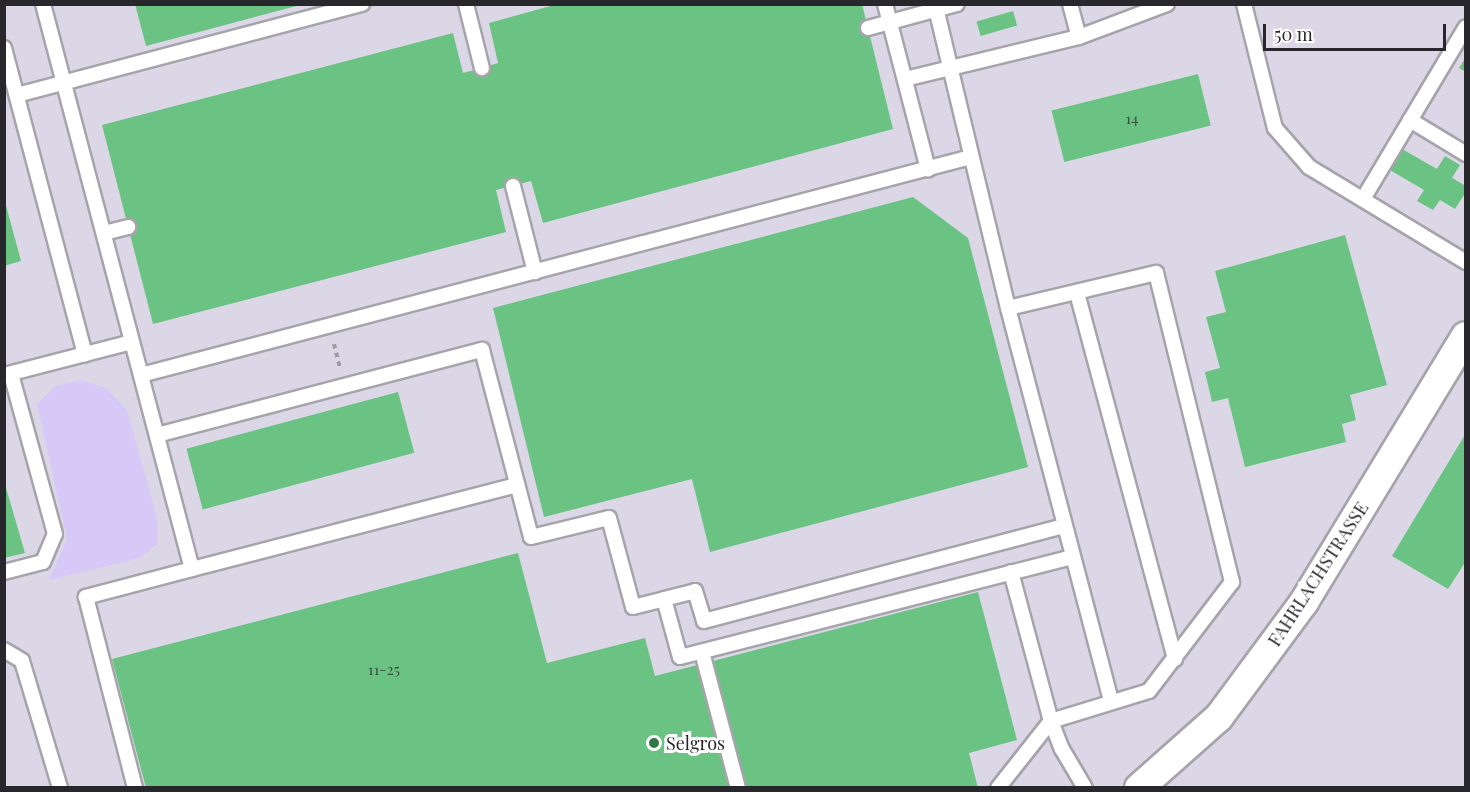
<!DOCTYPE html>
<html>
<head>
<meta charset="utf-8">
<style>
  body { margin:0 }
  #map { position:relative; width:1470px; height:792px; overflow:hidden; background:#e6e4ed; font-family:"Playfair Display",serif }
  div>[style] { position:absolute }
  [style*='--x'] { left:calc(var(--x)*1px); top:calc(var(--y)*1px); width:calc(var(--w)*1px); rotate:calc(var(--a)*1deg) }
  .built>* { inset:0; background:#dbd7e6; transform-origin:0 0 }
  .green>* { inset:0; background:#d6c9f8 }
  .building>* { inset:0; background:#6bc383; transform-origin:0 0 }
  .path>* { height:4px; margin-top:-2px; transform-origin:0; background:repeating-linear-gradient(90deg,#9e9ca3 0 4.5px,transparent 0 9px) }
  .roads { filter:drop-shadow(2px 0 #a6a4ab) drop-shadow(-2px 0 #a6a4ab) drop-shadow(0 2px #a6a4ab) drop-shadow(0 -2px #a6a4ab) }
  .lane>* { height:14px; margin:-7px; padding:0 7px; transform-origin:7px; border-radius:7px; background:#fff }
  .street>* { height:28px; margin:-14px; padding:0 14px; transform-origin:14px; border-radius:14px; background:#fff }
  .dots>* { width:16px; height:16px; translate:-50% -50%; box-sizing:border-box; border:3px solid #fff; border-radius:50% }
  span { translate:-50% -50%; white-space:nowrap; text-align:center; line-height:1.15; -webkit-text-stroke:6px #fff; paint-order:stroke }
  .number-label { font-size:15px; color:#394e41 }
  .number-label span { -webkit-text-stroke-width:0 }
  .street-label { font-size:18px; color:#28272b }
  .poi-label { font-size:18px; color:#28272b }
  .left { translate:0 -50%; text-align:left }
  .frame { position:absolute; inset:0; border:6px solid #28272b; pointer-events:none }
  .scale { position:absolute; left:1263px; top:24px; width:183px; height:27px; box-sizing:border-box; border:3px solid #28272b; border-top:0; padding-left:8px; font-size:18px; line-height:21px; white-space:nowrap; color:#28272b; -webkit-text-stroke:4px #fff; paint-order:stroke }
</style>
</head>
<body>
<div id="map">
  <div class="built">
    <i style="left:5px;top:5px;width:1460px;height:783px"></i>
  </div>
  <div class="green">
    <i style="clip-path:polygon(81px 380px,106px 388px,127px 410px,157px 518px,157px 544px,140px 558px,49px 580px,67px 539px,37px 404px,56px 386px)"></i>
  </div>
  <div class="building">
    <i style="clip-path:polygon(135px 4px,300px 4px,300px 5px,146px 46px)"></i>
    <i style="clip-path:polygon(558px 4px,862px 4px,893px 129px,543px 223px,531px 181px,496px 190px,506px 232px,153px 324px,102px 125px,453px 33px,463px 73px,482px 68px,498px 63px,489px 23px)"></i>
    <i style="left:1013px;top:11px;width:15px;height:38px;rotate:74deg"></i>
    <i style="clip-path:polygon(1466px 57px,1466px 72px,1459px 68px)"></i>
    <i style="left:1198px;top:74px;width:53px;height:151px;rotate:76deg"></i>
    <i style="clip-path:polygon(1402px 149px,1437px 169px,1445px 156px,1460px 165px,1452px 178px,1466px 186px,1466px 192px,1455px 209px,1440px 200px,1433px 210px,1417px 201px,1424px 190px,1390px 170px)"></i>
    <i style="clip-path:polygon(913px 197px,968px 238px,1028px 467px,710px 552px,692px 479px,544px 517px,493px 308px)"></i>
    <i style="clip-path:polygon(4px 198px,21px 261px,4px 266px)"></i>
    <i style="clip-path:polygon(1345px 235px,1387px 385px,1350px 395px,1356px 420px,1342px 424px,1346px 442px,1245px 467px,1228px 398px,1212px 402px,1205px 372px,1220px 368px,1206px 317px,1226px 312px,1215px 271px)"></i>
    <i style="left:398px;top:392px;width:63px;height:219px;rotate:75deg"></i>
    <i style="clip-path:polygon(1466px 433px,1466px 561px,1448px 589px,1392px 556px)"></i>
    <i style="clip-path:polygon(4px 481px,25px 553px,4px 558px)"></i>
    <i style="clip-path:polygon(518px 553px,547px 663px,645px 638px,655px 676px,978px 592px,1017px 740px,969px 753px,978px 788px,146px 788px,112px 659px)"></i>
  </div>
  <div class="path">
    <i style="--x:334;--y:344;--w:25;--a:76"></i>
  </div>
  <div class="roads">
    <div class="lane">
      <i style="--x:43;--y:4;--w:584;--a:75.23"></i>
      <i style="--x:192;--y:569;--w:110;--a:165.2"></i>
      <i style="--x:86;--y:597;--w:197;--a:75.6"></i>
      <i style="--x:466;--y:4;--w:66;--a:76"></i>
      <i style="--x:885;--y:4;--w:171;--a:75.4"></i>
      <i style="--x:935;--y:4;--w:313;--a:76.5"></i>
      <i style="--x:1008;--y:308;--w:407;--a:75.3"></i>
      <i style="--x:1070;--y:4;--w:34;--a:75"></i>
      <i style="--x:1244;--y:4;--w:128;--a:76"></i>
      <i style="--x:1275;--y:128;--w:52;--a:48.9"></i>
      <i style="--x:1309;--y:167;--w:184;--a:31.2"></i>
      <i style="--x:868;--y:28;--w:92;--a:-15.1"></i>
      <i style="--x:4;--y:48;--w:317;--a:75.2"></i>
      <i style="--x:905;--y:79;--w:179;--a:-13.6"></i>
      <i style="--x:1079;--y:37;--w:94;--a:-20.6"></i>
      <i style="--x:17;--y:95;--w:357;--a:-14.8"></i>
      <i style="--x:1410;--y:120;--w:66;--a:31.3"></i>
      <i style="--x:513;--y:186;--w:89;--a:75.7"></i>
      <i style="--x:1363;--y:199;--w:200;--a:-59.1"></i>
      <i style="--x:104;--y:233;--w:25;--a:-14"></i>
      <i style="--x:1077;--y:293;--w:379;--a:75"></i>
      <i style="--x:4;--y:375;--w:132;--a:-14.5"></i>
      <i style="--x:141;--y:375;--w:858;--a:-14.72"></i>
      <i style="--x:157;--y:435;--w:336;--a:-14.7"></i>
      <i style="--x:482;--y:350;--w:193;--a:75.3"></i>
      <i style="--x:531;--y:537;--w:80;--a:-13.7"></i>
      <i style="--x:609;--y:518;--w:92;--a:74.9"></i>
      <i style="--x:633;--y:607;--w:32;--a:-14"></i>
      <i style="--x:664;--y:599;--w:60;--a:74.6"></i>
      <i style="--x:680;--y:657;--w:405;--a:-14.3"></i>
      <i style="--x:192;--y:569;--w:336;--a:-14.5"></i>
      <i style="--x:4;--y:572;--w:40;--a:-14.4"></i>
      <i style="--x:43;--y:562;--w:30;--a:-67"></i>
      <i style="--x:55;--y:534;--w:166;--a:-105.4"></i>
      <i style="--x:1011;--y:572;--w:154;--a:75"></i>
      <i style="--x:1051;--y:721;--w:30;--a:69"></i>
      <i style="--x:1062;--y:749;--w:45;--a:59.5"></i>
      <i style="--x:664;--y:599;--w:32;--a:-14"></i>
      <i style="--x:695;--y:591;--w:31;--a:73"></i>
      <i style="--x:704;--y:621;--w:371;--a:-14.8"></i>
      <i style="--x:4;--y:650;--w:21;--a:31"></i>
      <i style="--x:22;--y:661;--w:133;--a:73.3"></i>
      <i style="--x:702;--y:652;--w:141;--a:75.2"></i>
      <i style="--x:998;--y:788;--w:85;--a:-51.7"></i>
      <i style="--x:1051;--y:721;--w:102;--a:-17"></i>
      <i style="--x:1149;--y:691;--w:137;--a:-52.7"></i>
      <i style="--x:1232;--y:582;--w:318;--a:-103.8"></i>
      <i style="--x:1156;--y:273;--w:152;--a:166.7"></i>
    </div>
    <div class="street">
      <i style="--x:1139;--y:788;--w:107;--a:-41.6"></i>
      <i style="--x:1219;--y:717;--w:143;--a:-53.5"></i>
      <i style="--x:1304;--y:602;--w:311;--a:-58.7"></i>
    </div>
  </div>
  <div class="dots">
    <i style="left:654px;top:743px;background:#2f7846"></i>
  </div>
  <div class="number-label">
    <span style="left:1132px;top:119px">14</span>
    <span style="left:384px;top:670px">11-25</span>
  </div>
  <div class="street-label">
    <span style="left:1318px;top:574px;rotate:-57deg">FAHRLACHSTRASSE</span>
  </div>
  <div class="poi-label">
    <span class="left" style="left:666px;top:743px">Selgros</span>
  </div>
  <div class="frame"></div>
  <div class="scale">50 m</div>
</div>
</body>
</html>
